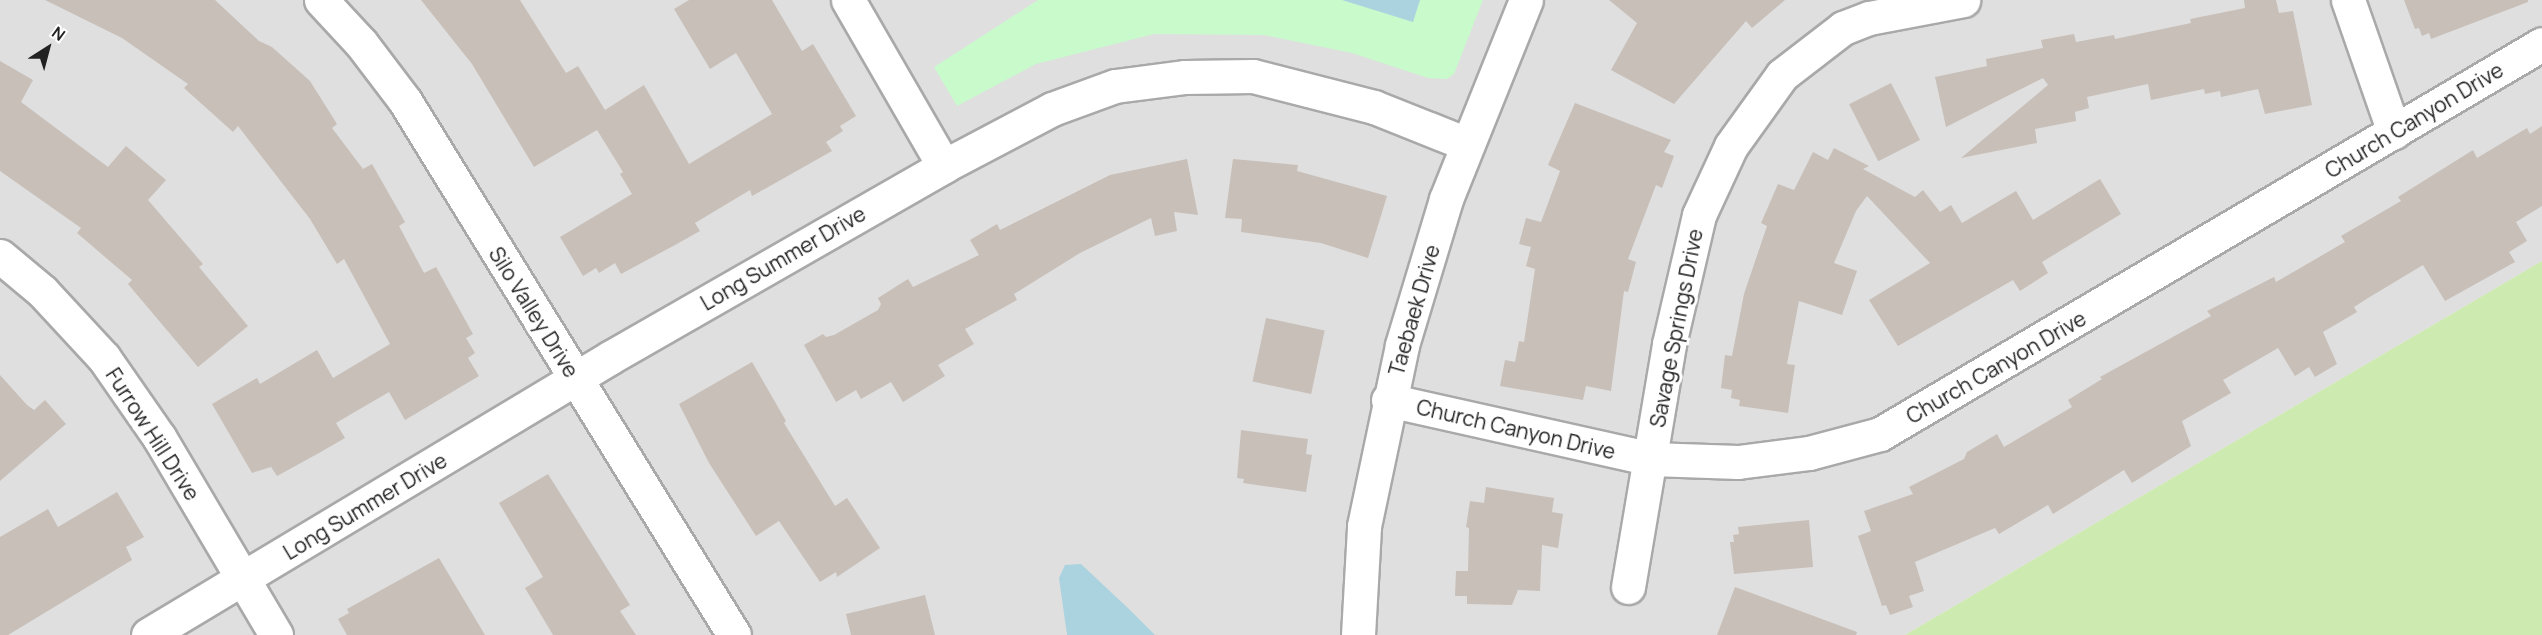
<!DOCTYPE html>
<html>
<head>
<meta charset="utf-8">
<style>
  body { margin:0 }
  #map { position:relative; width:2542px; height:635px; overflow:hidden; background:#f2efe9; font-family:Manrope,sans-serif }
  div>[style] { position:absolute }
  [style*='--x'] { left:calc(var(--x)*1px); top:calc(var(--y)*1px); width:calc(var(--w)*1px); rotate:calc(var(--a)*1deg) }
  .residential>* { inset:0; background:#e0dfdf }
  .grass>* { inset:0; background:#cdebb0 }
  .park>* { inset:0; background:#c8facc }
  .water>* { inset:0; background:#aad3df }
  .building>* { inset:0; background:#c7bfb8; transform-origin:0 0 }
  .roads { filter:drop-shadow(2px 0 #a9a9a9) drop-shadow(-2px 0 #a9a9a9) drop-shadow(0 2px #a9a9a9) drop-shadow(0 -2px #a9a9a9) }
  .minor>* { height:33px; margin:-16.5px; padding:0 16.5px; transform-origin:16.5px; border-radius:16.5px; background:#fff }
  span { translate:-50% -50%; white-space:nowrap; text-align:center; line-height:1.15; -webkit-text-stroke:6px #fff; paint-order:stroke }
  .street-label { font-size:21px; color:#222 }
  .north { position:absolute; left:18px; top:18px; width:60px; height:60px; -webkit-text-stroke:4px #fff; paint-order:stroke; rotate:36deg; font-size:16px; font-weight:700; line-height:24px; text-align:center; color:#222 }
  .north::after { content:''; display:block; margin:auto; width:21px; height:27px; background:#222; clip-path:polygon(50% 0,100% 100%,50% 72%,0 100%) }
</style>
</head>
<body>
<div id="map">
  <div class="residential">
    <i style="clip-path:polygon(0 0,2542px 0,2542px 261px,1905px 635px,0 635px)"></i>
  </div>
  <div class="grass">
    <i style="clip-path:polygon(2542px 261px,2542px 635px,1905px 635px)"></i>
  </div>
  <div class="park">
    <i style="clip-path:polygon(1038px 0,1483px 0,1454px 74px,1447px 79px,1428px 78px,1352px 53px,1264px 35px,1154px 34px,1036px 64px,957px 106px,934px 67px)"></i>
  </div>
  <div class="water">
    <i style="clip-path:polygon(1342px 0,1420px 0,1413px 22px)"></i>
    <i style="clip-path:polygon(1081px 564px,1130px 610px,1155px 635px,1067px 635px,1059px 578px,1065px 565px)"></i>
  </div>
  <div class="building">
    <i style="clip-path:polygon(45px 0,215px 0,259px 41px,272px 47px,310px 81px,337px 124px,332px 128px,363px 169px,372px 164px,405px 222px,399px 226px,424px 273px,436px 267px,473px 334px,466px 338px,475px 353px,468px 358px,479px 376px,405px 420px,389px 392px,336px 423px,345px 438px,319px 453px,277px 476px,271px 467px,252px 473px,212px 404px,257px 378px,260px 384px,317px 350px,333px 378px,390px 344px,344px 259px,337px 264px,310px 219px,238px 126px,233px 132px,184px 88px,188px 84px,122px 38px)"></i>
    <i style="clip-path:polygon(421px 0,520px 0,566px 73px,578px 66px,605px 110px,644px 85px,689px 164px,772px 114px,736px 53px,710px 69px,674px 9px,689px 0,772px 0,802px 51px,813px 44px,856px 116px,840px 126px,843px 131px,826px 142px,832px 151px,752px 196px,750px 190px,695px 223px,700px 231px,675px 245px,621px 274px,615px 263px,599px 273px,596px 268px,583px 276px,560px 237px,632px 194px,620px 174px,623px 172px,597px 130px,534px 167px,472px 64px)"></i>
    <i style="clip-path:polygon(1609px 0,1785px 0,1752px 28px,1746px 21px,1674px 104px,1611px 70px,1637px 23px)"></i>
    <i style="clip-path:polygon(2244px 0,2276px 0,2279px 13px,2293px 11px,2312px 105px,2265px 114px,2258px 89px,2221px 97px,2220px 91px,2205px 94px,2204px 89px,2151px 100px,2148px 84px,2087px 97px,2089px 108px,2075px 112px,2076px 121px,2035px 129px,2037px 143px,1961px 158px,2048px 85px,2043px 78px,1946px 127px,1935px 77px,1987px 66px,1986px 59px,2043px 48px,2041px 40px,2074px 34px,2076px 42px,2114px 35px,2115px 39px,2191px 23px,2190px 19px,2245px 8px)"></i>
    <i style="clip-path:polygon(2404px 0,2528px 0,2528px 2px,2431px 39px,2429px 33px,2422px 36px,2419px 28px,2415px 29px)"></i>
    <i style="clip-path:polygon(0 61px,33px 80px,21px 102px,108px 167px,126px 146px,166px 180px,148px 200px,203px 264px,199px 267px,248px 326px,198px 367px,128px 284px,132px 280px,77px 233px,81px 228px,0 171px)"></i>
    <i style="left:1891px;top:83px;width:64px;height:47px;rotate:63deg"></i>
    <i style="clip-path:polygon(1575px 103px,1671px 140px,1664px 152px,1674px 156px,1662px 188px,1656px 185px,1628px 259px,1636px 262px,1628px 292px,1624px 291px,1611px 391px,1586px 386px,1583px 400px,1500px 386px,1505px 360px,1515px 362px,1519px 341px,1524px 342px,1535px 269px,1526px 266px,1531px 247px,1519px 244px,1526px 218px,1541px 222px,1560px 171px,1548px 165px)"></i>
    <i style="clip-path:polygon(2542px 126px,2542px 206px,2516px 222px,2527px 241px,2509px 252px,2515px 262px,2445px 301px,2423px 265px,2368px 298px,2354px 307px,2357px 312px,2323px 332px,2337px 364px,2315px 377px,2309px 367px,2295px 376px,2278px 348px,2223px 380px,2231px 393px,2182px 421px,2191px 446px,2132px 483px,2124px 470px,2053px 514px,2048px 505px,1999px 534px,1995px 528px,1915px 562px,1924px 591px,1909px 596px,1913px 607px,1890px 615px,1886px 605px,1882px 606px,1858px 536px,1871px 531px,1864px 511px,1913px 494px,1909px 487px,1964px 459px,1967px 452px,1997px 434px,2004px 447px,2072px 407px,2068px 400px,2102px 379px,2100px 377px,2211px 316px,2207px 311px,2274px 277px,2276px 282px,2345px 242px,2341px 236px,2401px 201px,2398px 197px,2473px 150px,2477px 158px,2527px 128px,2530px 134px)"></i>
    <i style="clip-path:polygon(1834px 148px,1869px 166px,1863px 169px,1915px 197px,1923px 190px,1940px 212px,1951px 205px,1962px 223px,2016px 191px,2033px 220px,2100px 179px,2121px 214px,2042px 262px,2048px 273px,2020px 291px,2013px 280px,1898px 346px,1869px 300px,1930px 263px,1867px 196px,1856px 211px,1834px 263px,1857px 271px,1842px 315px,1799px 301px,1787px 364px,1795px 365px,1788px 413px,1739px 406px,1740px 400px,1731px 398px,1732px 390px,1721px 388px,1725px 355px,1732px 356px,1744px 294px,1767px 226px,1761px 223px,1778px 184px,1794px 190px,1813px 152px,1828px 160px)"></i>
    <i style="clip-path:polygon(1187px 159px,1198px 215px,1174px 212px,1177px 231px,1155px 236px,1151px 218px,1080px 253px,1014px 294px,1017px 300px,965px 329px,974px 344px,938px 365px,945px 376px,903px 402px,891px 382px,861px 399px,856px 390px,836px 402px,804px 345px,823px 334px,826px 337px,834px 335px,878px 310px,881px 304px,878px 298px,908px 279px,913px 287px,979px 255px,970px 240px,997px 224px,1000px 230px,1110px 175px)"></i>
    <i style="clip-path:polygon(1233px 159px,1298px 165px,1297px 171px,1387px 196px,1368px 258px,1321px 243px,1241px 232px,1242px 219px,1225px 218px)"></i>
    <i style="left:1266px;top:318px;width:60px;height:65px;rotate:12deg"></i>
    <i style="clip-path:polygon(752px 362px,786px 421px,784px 423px,835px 506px,847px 498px,880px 548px,837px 577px,836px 572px,820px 582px,779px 521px,756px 536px,709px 463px,679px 404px)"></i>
    <i style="clip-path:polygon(0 375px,27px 405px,34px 410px,45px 400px,66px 424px,0 481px)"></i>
    <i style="clip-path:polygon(1241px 430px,1308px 439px,1306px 454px,1312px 455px,1306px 492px,1243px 483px,1244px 479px,1237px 478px)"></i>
    <i style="clip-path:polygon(548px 474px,630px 605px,620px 611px,636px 635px,553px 635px,525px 588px,543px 577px,499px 503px)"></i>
    <i style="clip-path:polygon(1486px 487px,1554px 498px,1552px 512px,1563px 514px,1558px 548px,1542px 545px,1540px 591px,1518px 590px,1512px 605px,1467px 604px,1467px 596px,1455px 596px,1456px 571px,1468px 571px,1469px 528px,1466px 527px,1470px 501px,1484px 503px)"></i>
    <i style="clip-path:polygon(117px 492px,144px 537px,126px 547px,132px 560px,8px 635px,0 635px,0 537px,48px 509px,58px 527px)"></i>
    <i style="clip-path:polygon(1809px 520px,1813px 567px,1734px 574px,1730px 542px,1734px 542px,1733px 535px,1739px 534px,1738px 527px)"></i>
    <i style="clip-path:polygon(439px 558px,485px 635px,347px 635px,338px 619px,349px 613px,347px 609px)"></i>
    <i style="clip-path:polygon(1735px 587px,1857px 632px,1856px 635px,1717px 635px)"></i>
    <i style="clip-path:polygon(925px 595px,935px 635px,851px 635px,846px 614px)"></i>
  </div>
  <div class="roads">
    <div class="minor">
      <i style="--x:321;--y:0;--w:59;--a:47.1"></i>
      <i style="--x:361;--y:43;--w:73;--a:52.8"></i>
      <i style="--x:405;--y:101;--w:627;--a:58.36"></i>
      <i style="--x:848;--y:0;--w:192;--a:60"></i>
      <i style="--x:2348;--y:0;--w:140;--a:70.8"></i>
      <i style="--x:0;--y:256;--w:55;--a:39.8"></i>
      <i style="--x:42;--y:291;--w:91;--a:47.2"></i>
      <i style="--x:104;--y:358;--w:96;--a:55.2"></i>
      <i style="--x:159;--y:437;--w:230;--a:59.4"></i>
      <i style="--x:1388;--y:400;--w:270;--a:12.6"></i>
      <i style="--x:1651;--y:459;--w:87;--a:2"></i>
      <i style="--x:1738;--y:462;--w:72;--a:-7.2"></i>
      <i style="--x:1809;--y:453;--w:73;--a:-15"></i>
      <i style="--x:1880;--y:434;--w:768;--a:-30.5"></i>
      <i style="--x:1628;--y:587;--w:246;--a:-80.4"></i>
      <i style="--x:1669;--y:344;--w:132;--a:-76.9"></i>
      <i style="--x:1699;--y:215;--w:76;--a:-65.1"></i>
      <i style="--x:1731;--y:146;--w:87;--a:-54.3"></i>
      <i style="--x:1782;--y:75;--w:77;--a:-37.6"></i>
      <i style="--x:1843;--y:28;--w:28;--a:-21"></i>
      <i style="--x:1869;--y:18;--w:96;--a:-10.8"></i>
      <i style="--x:148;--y:635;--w:540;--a:-30.98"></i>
      <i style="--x:611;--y:357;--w:384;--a:-29.8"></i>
      <i style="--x:944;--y:166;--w:122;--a:-27.8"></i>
      <i style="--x:1052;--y:109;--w:67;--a:-20.1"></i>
      <i style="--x:1115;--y:86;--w:71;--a:-7.3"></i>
      <i style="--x:1185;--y:77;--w:68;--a:-0.8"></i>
      <i style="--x:1253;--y:76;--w:125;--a:14.4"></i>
      <i style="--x:1374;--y:107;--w:100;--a:21.7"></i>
      <i style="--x:1358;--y:635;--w:109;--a:-86.8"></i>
      <i style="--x:1364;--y:526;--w:185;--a:-78.1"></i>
      <i style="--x:1402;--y:345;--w:152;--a:-73.2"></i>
      <i style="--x:1446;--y:199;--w:214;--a:-68.1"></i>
    </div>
  </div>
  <div class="street-label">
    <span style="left:2414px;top:120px;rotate:-31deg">Church Canyon Drive</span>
    <span style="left:783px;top:258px;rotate:-30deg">Long Summer Drive</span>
    <span style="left:1414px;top:310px;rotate:-74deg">Taebaek Drive</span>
    <span style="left:534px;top:312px;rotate:58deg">Silo Valley Drive</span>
    <span style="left:1676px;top:328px;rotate:-79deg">Savage Springs Drive</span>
    <span style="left:1996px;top:367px;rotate:-30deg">Church Canyon Drive</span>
    <span style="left:1516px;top:429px;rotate:13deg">Church Canyon Drive</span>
    <span style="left:153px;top:434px;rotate:57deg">Furrow Hill Drive</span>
    <span style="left:365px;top:506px;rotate:-31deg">Long Summer Drive</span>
  </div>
  <div class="north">N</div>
</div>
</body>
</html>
